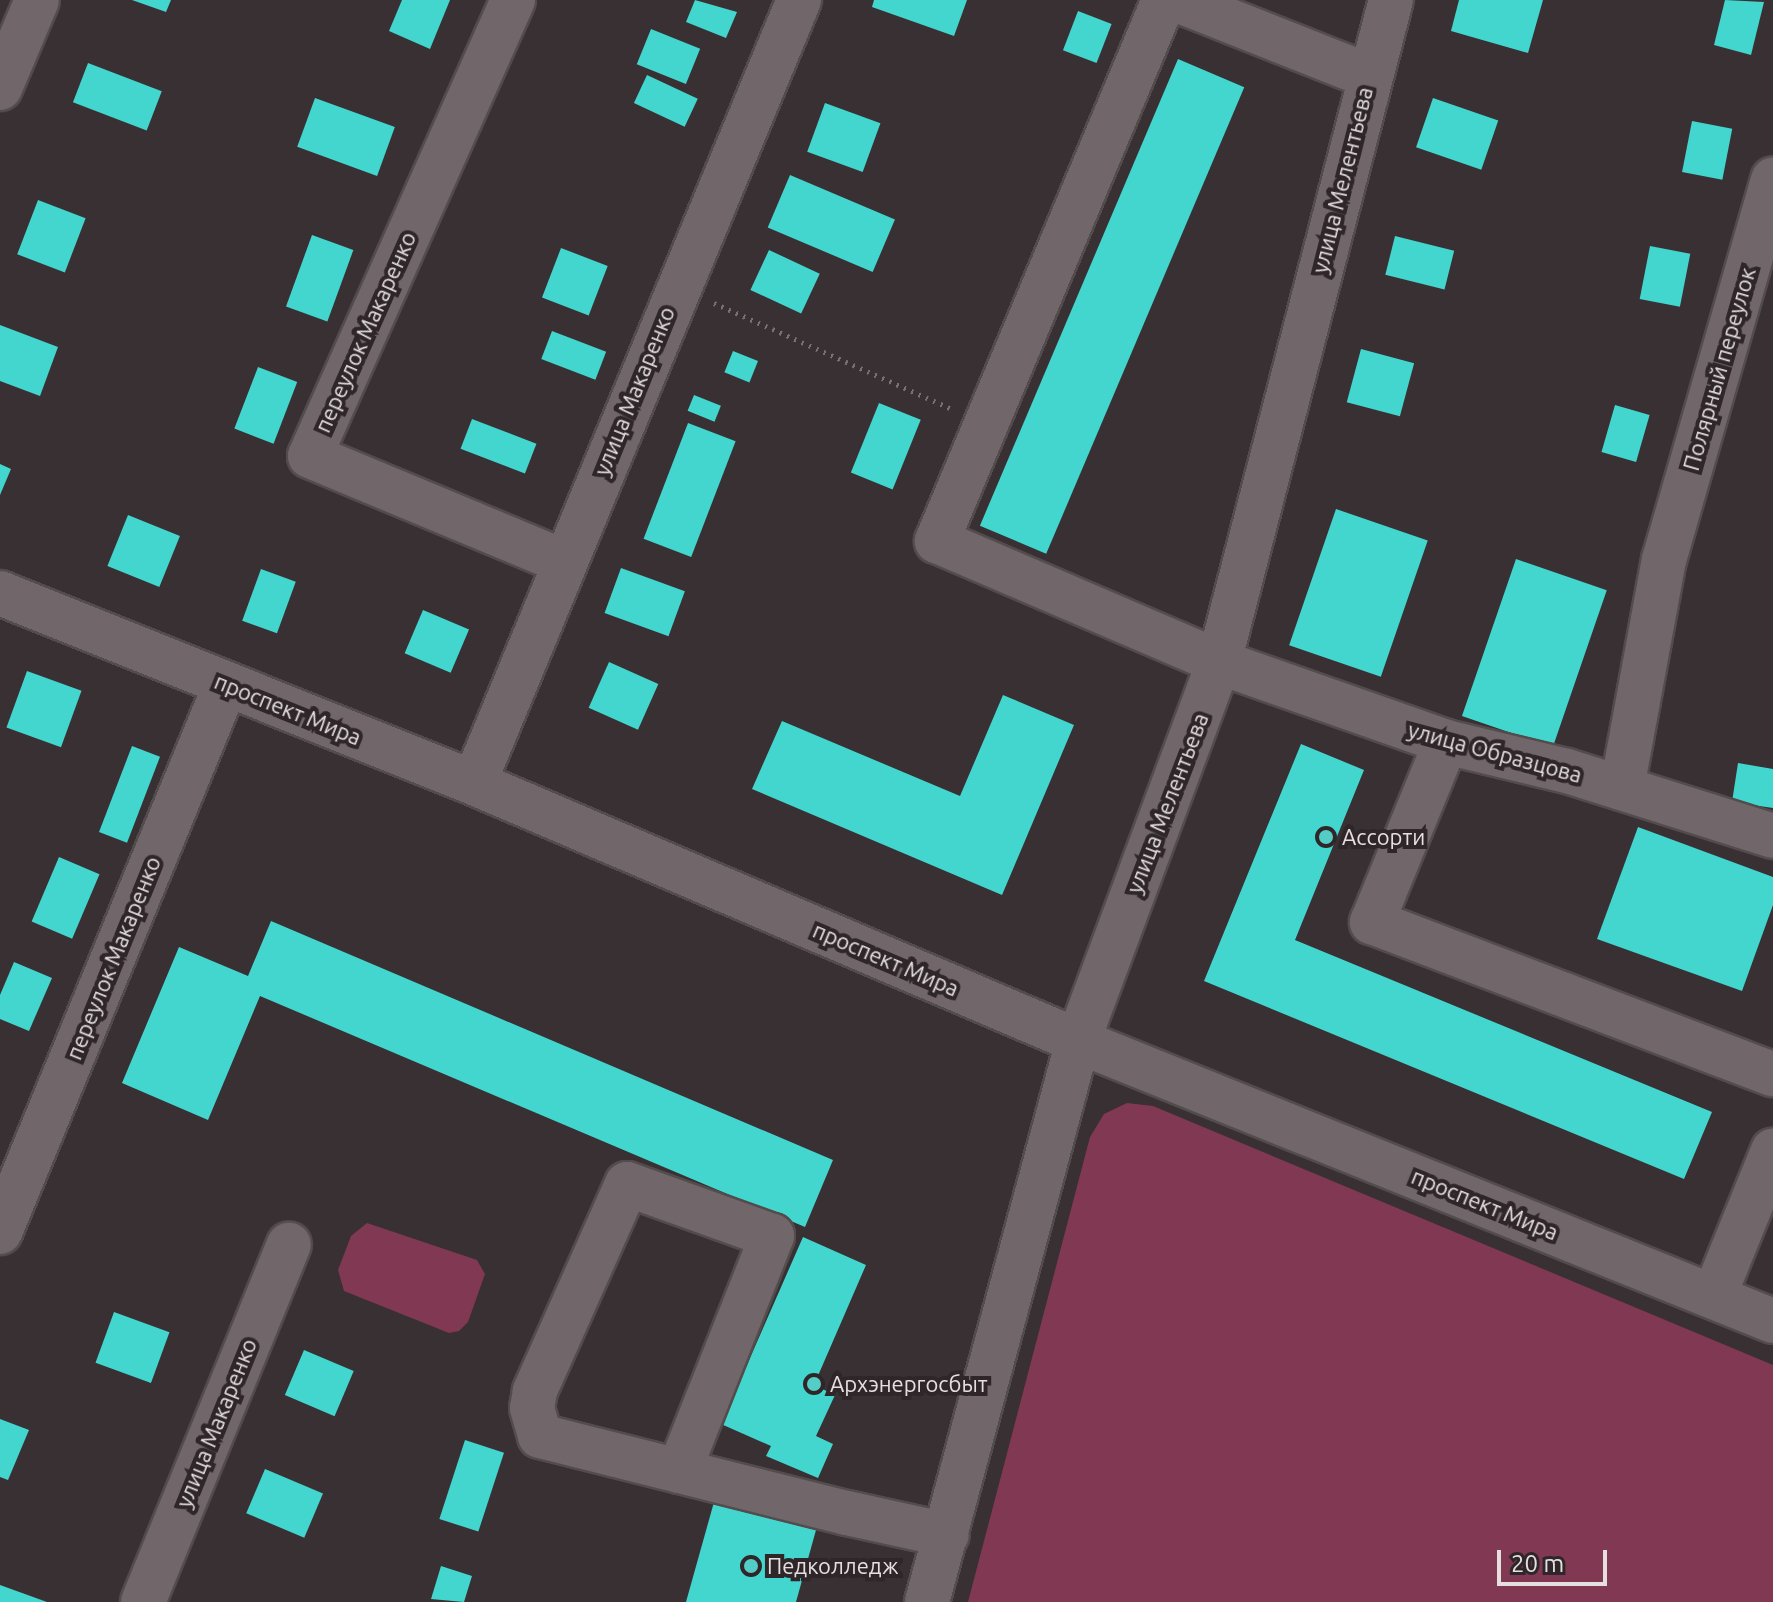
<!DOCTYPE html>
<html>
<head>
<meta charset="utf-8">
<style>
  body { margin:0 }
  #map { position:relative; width:1773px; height:1602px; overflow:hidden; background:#393033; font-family:Ubuntu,sans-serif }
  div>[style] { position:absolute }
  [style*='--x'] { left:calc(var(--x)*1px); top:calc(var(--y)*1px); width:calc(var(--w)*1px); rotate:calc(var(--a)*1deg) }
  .green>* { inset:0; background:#803853 }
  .building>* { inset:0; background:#42d6cf; transform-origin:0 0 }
  .path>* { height:5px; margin-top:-2.5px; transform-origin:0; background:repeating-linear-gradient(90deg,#787072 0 2px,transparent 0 8px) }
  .roads { filter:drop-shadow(2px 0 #534c4d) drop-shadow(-2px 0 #534c4d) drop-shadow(0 2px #534c4d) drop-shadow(0 -2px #534c4d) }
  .minor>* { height:44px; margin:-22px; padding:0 22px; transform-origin:22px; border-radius:22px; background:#71676a }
  .dots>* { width:22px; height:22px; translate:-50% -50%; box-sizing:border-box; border:4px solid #2f2629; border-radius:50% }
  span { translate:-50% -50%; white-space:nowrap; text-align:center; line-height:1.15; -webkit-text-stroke:8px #2f2629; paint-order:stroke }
  .street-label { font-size:22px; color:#e5dfe0 }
  .poi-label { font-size:22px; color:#e5dfe0 }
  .left { translate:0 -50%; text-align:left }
  .scale { position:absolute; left:1497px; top:1550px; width:110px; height:36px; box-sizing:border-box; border:4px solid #e5dfe0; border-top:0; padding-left:10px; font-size:24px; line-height:28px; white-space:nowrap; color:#e5dfe0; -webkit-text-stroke:6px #2f2629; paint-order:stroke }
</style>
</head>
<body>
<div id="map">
  <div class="green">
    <i style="clip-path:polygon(1127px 1103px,1153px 1106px,1773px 1365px,1773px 1602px,968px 1602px,1090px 1137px,1104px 1114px)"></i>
    <i style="clip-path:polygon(367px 1223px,477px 1260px,485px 1274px,468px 1322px,459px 1331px,449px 1333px,344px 1291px,338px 1270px,351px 1236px)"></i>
  </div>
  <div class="building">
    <i style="clip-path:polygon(132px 0,171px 0,166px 12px)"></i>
    <i style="clip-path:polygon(402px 0,450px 0,430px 49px,389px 31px)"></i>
    <i style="clip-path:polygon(695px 0,737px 12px,726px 38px,686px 22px)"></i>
    <i style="clip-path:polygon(874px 0,967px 0,954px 36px,872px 7px)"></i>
    <i style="clip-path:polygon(1459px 0,1543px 0,1528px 53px,1451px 31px)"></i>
    <i style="clip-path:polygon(1725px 0,1764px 2px,1751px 55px,1714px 45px)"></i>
    <i style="left:1078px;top:11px;width:36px;height:42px;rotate:21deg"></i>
    <i style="left:651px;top:29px;width:53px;height:38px;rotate:22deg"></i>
    <i style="left:1178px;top:59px;width:72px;height:507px;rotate:23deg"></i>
    <i style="left:88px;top:63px;width:79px;height:42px;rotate:21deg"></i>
    <i style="left:647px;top:75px;width:56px;height:31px;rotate:25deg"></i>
    <i style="left:315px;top:98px;width:85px;height:52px;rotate:20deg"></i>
    <i style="left:1433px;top:98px;width:69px;height:52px;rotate:19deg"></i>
    <i style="left:825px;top:103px;width:59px;height:52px;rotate:20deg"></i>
    <i style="left:1692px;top:121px;width:41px;height:52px;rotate:11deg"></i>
    <i style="left:790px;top:175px;width:114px;height:57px;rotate:23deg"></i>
    <i style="left:38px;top:200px;width:51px;height:58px;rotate:21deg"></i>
    <i style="left:312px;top:235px;width:44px;height:76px;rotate:20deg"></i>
    <i style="left:1395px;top:236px;width:61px;height:40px;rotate:14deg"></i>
    <i style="left:1650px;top:246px;width:41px;height:54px;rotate:11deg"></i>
    <i style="left:561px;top:248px;width:50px;height:53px;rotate:21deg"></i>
    <i style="left:769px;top:250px;width:56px;height:44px;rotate:25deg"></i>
    <i style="clip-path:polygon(0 325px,58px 347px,40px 396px,0 381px)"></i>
    <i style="left:552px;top:331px;width:58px;height:30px;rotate:21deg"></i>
    <i style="left:1361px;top:349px;width:55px;height:55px;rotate:15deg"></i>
    <i style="left:733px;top:351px;width:27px;height:23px;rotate:22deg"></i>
    <i style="left:258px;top:367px;width:42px;height:66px;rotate:21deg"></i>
    <i style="left:694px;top:395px;width:29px;height:17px;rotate:22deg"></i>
    <i style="left:879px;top:403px;width:45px;height:75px;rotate:22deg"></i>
    <i style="left:1615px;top:405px;width:36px;height:49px;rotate:16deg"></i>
    <i style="left:472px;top:419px;width:69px;height:32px;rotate:21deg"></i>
    <i style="left:688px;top:423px;width:51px;height:124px;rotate:21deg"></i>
    <i style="clip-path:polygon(0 464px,11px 469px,0 495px)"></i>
    <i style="left:1336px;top:509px;width:97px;height:144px;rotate:19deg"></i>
    <i style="left:128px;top:515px;width:56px;height:55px;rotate:22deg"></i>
    <i style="left:1516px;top:559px;width:96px;height:166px;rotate:19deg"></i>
    <i style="left:621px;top:568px;width:68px;height:48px;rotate:20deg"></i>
    <i style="left:261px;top:569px;width:37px;height:55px;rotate:20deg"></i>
    <i style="left:423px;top:610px;width:50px;height:47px;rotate:23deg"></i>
    <i style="left:609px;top:662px;width:54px;height:50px;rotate:24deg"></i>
    <i style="left:27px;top:671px;width:58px;height:60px;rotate:20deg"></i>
    <i style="clip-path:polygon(1003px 695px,1074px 725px,1002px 895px,752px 789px,782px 721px,960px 796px)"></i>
    <i style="clip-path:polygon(1301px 744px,1364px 770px,1295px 940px,1712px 1112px,1684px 1179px,1204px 981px)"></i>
    <i style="left:132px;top:746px;width:30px;height:92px;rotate:21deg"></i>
    <i style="clip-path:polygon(1738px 763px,1773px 769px,1773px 808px,1732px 802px)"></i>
    <i style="clip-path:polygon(1638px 827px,1773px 877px,1773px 905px,1742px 991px,1597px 939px)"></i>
    <i style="left:59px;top:857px;width:44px;height:70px;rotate:23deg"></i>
    <i style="clip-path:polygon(271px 921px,833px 1160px,805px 1227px,260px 996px,208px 1120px,122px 1083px,179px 947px,248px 976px)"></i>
    <i style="clip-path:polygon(14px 962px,52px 978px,29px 1031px,0 1019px,0 995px)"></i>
    <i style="clip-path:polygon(803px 1237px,866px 1265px,814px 1385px,835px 1395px,816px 1436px,833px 1444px,818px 1478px,766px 1456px,771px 1446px,721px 1424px)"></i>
    <i style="left:114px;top:1312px;width:59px;height:54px;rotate:20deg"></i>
    <i style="left:304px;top:1350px;width:54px;height:49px;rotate:23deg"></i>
    <i style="clip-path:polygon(0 1419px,29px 1430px,8px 1480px,0 1477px)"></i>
    <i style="left:465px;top:1440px;width:41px;height:83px;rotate:18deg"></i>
    <i style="left:265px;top:1469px;width:63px;height:48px;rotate:23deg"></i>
    <i style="clip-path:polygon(714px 1502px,816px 1530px,796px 1602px,686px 1602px)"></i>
    <i style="clip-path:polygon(441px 1566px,472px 1576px,464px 1602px,431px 1599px)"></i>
    <i style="clip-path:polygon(0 1585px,47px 1602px,0 1602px)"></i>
  </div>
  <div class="path">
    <i style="--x:714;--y:303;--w:258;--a:24"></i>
  </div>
  <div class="roads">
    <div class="minor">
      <i style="--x:513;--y:0;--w:499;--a:114"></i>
      <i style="--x:310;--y:456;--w:276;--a:22.6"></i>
      <i style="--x:1164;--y:0;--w:587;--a:112.76"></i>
      <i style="--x:937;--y:541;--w:307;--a:23.2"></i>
      <i style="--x:1219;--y:662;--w:241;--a:19.4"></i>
      <i style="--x:1446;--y:742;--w:124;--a:13.5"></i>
      <i style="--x:1567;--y:771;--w:216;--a:17.5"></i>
      <i style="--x:1177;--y:0;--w:206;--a:21.6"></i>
      <i style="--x:0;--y:88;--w:95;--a:-67.2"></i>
      <i style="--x:0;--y:593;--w:511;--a:21.84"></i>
      <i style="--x:474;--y:783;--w:657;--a:23.13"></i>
      <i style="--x:1078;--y:1041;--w:749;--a:21.94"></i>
      <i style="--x:1446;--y:742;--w:195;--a:112.3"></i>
      <i style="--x:1372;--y:922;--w:429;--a:20.8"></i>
      <i style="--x:474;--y:783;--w:848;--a:-67.46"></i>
      <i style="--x:1622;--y:788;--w:232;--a:-79.6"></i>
      <i style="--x:1664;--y:560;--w:396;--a:-74"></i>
      <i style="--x:0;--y:1232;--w:593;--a:-67.59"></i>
      <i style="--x:1714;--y:1296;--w:157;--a:-67.9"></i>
      <i style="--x:679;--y:1471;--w:253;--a:-68.4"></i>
      <i style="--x:772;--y:1236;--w:154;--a:-160.3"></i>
      <i style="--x:627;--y:1184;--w:227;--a:114"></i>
      <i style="--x:535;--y:1391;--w:17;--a:100"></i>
      <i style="--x:532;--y:1408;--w:29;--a:74"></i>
      <i style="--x:540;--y:1436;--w:317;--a:14.1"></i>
      <i style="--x:847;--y:1513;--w:102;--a:12.4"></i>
      <i style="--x:143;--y:1602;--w:386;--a:-67.8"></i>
      <i style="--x:927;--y:1602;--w:581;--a:-74.94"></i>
      <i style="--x:1078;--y:1041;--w:404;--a:-69.6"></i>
      <i style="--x:1219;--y:662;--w:684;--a:-75.44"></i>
    </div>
  </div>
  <div class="dots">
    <i style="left:1326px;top:837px;background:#54cdc7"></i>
    <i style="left:814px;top:1384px;background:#54cdc7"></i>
    <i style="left:751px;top:1566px;background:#54cdc7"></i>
  </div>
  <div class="street-label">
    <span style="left:1342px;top:180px;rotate:-76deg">улица Мелентьева</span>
    <span style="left:365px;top:332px;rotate:-66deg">переулок Макаренко</span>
    <span style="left:1719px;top:369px;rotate:-74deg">Полярный переулок</span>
    <span style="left:634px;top:391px;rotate:-68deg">улица Макаренко</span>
    <span style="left:288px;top:709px;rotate:22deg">проспект Мира</span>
    <span style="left:1495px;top:752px;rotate:15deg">улица Образцова</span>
    <span style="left:1167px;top:803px;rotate:-69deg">улица Мелентьева</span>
    <span style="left:113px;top:958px;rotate:-68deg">переулок Макаренко</span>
    <span style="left:886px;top:959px;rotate:23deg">проспект Мира</span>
    <span style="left:1485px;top:1204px;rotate:22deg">проспект Мира</span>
    <span style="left:216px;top:1423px;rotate:-68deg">улица Макаренко</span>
  </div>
  <div class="poi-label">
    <span class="left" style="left:1342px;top:837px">Ассорти</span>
    <span class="left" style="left:830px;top:1384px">Архэнергосбыт</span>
    <span class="left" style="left:767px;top:1566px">Педколледж</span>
  </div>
  <div class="scale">20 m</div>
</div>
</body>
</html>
